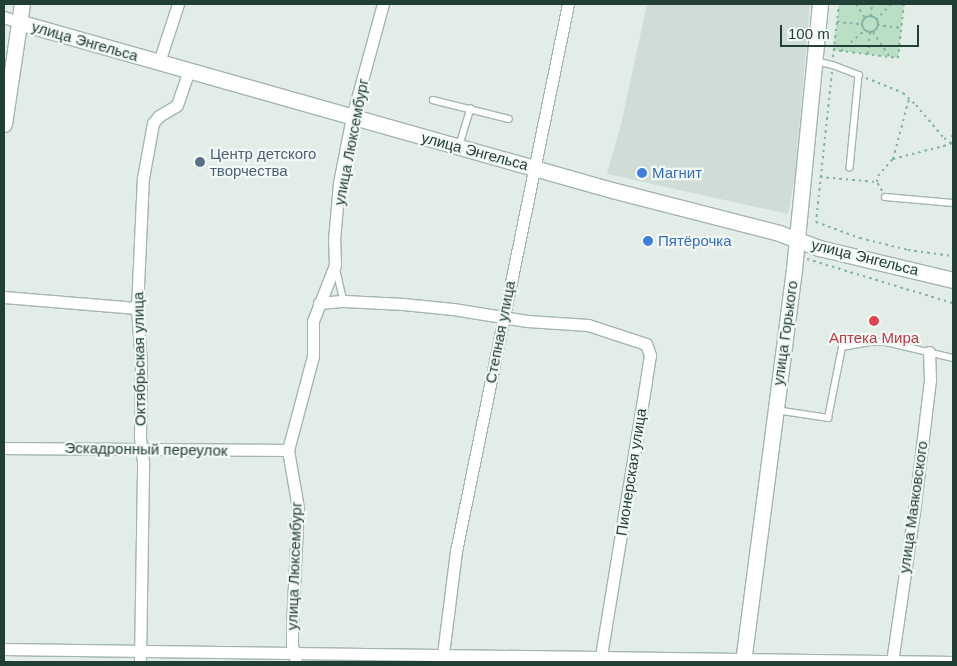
<!DOCTYPE html>
<html>
<head>
<meta charset="utf-8">
<style>
  body { margin:0 }
  #map { position:relative; width:957px; height:666px; overflow:hidden; background:#e2ede8; font-family:Arial,sans-serif }
  div>[style] { position:absolute }
  [style*='--x'] { left:calc(var(--x)*1px); top:calc(var(--y)*1px); width:calc(var(--w)*1px); rotate:calc(var(--a)*1deg) }
  .built>* { inset:0; background:#d0ddd7 }
  .green>* { inset:0; background:#badfc5 }
  .path>* { height:2px; margin-top:-1px; transform-origin:0; background:repeating-linear-gradient(90deg,#82b2a3 0 2.5px,transparent 0 6.5px) }
  .path>.ring { margin:-1px; padding:0; box-sizing:content-box; background:none; border:2px solid #82b2a3; border-radius:50% }
  .roads { filter:drop-shadow(1px 0 #a4b5af) drop-shadow(-1px 0 #a4b5af) drop-shadow(0 1px #a4b5af) drop-shadow(0 -1px #a4b5af) }
  .lane>* { height:5.5px; margin:-2.75px; padding:0 2.75px; transform-origin:2.75px; border-radius:2.75px; background:#fff }
  .street>* { height:11px; margin:-5.5px; padding:0 5.5px; transform-origin:5.5px; border-radius:5.5px; background:#fff }
  .secondary>* { height:15px; margin:-7.5px; padding:0 7.5px; transform-origin:7.5px; border-radius:7.5px; background:#fff }
  .dots>* { width:14px; height:14px; translate:-50% -50%; box-sizing:border-box; border:2px solid #f3f9f6; border-radius:50% }
  span { translate:-50% -50%; white-space:nowrap; text-align:center; line-height:1.15; -webkit-text-stroke:4.5px #f3f9f6; paint-order:stroke }
  .street-label { font-size:15px; color:#213f37 }
  .service-label { font-size:15px; color:#4e5e75 }
  .left { translate:0 -50%; text-align:left }
  .shop-label { font-size:15px; color:#366cbe }
  .health-label { font-size:15px; color:#be3a42 }
  .frame { position:absolute; inset:0; border:5px solid #213f37; pointer-events:none }
  .scale { position:absolute; left:780px; top:25px; width:139px; height:22px; box-sizing:border-box; border:2px solid #213f37; border-top:0; padding-left:6px; font-size:15px; line-height:18px; white-space:nowrap; color:#213f37; -webkit-text-stroke:4px #f3f9f6; paint-order:stroke }
</style>
</head>
<body>
<div id="map">
  <div class="built">
    <i style="clip-path:polygon(647px 4px,810px 4px,795px 176px,788px 214px,607px 174px,622px 120px)"></i>
  </div>
  <div class="green">
    <i style="clip-path:polygon(839px 4px,904px 4px,898px 58px,833px 50px)"></i>
  </div>
  <div class="path">
    <i style="--x:856;--y:4;--w:17;--a:57"></i>
    <i style="--x:871;--y:16;--w:12;--a:-85"></i>
    <i class="ring" style="left:862px;top:16px;width:14px;height:14px"></i>
    <i style="--x:876;--y:20;--w:22;--a:-47"></i>
    <i style="--x:837;--y:22;--w:25;--a:5"></i>
    <i style="--x:877;--y:25;--w:25;--a:7"></i>
    <i style="--x:873;--y:32;--w:30;--a:56"></i>
    <i style="--x:833;--y:50;--w:65;--a:7"></i>
    <i style="--x:898;--y:58;--w:54;--a:-83.7"></i>
    <i style="--x:841;--y:51;--w:30;--a:-41"></i>
    <i style="--x:868;--y:54;--w:22;--a:-85"></i>
    <i style="--x:833;--y:57;--w:53;--a:-83.5"></i>
    <i style="--x:832;--y:72;--w:151;--a:96.1"></i>
    <i style="--x:816;--y:222;--w:47;--a:20"></i>
    <i style="--x:860;--y:238;--w:49;--a:14"></i>
    <i style="--x:908;--y:250;--w:45;--a:7.6"></i>
    <i style="--x:866;--y:78;--w:40;--a:22"></i>
    <i style="--x:903;--y:93;--w:18;--a:43"></i>
    <i style="--x:916;--y:105;--w:43;--a:49.7"></i>
    <i style="--x:944;--y:138;--w:11;--a:38"></i>
    <i style="--x:893;--y:159;--w:62;--a:-75.1"></i>
    <i style="--x:820;--y:177;--w:57;--a:5"></i>
    <i style="--x:882;--y:191;--w:10;--a:-119"></i>
    <i style="--x:877;--y:182;--w:6;--a:-81"></i>
    <i style="--x:878;--y:176;--w:23;--a:-49"></i>
    <i style="--x:893;--y:159;--w:60;--a:-14.5"></i>
    <i style="--x:951;--y:144;--w:13;--a:-81"></i>
    <i style="--x:807;--y:259;--w:152;--a:16.8"></i>
  </div>
  <div class="roads">
    <div class="lane">
      <i style="--x:815;--y:61;--w:18;--a:13"></i>
      <i style="--x:833;--y:65;--w:28;--a:21"></i>
      <i style="--x:859;--y:75;--w:93;--a:95.5"></i>
      <i style="--x:433;--y:100;--w:78;--a:14"></i>
      <i style="--x:459;--y:146;--w:39;--a:-73"></i>
      <i style="--x:885;--y:197;--w:68;--a:5"></i>
      <i style="--x:336;--y:267;--w:35;--a:77"></i>
      <i style="--x:776;--y:410;--w:53;--a:8.7"></i>
      <i style="--x:828;--y:418;--w:72;--a:-78.8"></i>
      <i style="--x:842;--y:347;--w:28;--a:-10"></i>
      <i style="--x:870;--y:342;--w:16;--a:0"></i>
      <i style="--x:886;--y:342;--w:69;--a:13.4"></i>
    </div>
    <div class="street">
      <i style="--x:4;--y:17;--w:15;--a:20"></i>
      <i style="--x:159;--y:62;--w:61;--a:-71.9"></i>
      <i style="--x:4;--y:297;--w:133;--a:4.7"></i>
      <i style="--x:319;--y:303;--w:25;--a:-5"></i>
      <i style="--x:344;--y:301;--w:59;--a:2.9"></i>
      <i style="--x:403;--y:304;--w:50;--a:5.7"></i>
      <i style="--x:453;--y:309;--w:75;--a:9.2"></i>
      <i style="--x:527;--y:321;--w:61;--a:3.8"></i>
      <i style="--x:588;--y:325;--w:61;--a:18.1"></i>
      <i style="--x:646;--y:344;--w:12;--a:70"></i>
      <i style="--x:650;--y:355;--w:26;--a:99"></i>
      <i style="--x:646;--y:381;--w:285;--a:99.3"></i>
      <i style="--x:4;--y:448;--w:284;--a:0.4"></i>
      <i style="--x:4;--y:649;--w:949;--a:0.78"></i>
      <i style="--x:140;--y:662;--w:200;--a:-89.1"></i>
      <i style="--x:143;--y:462;--w:25;--a:-97"></i>
      <i style="--x:140;--y:437;--w:73;--a:-89.2"></i>
      <i style="--x:141;--y:364;--w:56;--a:-94.1"></i>
      <i style="--x:137;--y:308;--w:130;--a:-87.4"></i>
      <i style="--x:143;--y:178;--w:56;--a:-79.7"></i>
      <i style="--x:153;--y:123;--w:9;--a:-49"></i>
      <i style="--x:159;--y:116;--w:21;--a:-31"></i>
      <i style="--x:177;--y:105;--w:36;--a:-71"></i>
      <i style="--x:296;--y:662;--w:18;--a:-103"></i>
      <i style="--x:292;--y:644;--w:19;--a:-90"></i>
      <i style="--x:292;--y:625;--w:117;--a:-87.1"></i>
      <i style="--x:298;--y:508;--w:59;--a:-99.8"></i>
      <i style="--x:288;--y:450;--w:97;--a:-75.1"></i>
      <i style="--x:313;--y:356;--w:35;--a:-90"></i>
      <i style="--x:313;--y:321;--w:60;--a:-68.6"></i>
      <i style="--x:335;--y:265;--w:25;--a:-92"></i>
      <i style="--x:334;--y:240;--w:57;--a:-85"></i>
      <i style="--x:339;--y:183;--w:67;--a:-78.9"></i>
      <i style="--x:352;--y:117;--w:117;--a:-74.7"></i>
      <i style="--x:442;--y:662;--w:112;--a:-82.8"></i>
      <i style="--x:456;--y:551;--w:558;--a:-78.43"></i>
      <i style="--x:892;--y:662;--w:152;--a:-81.7"></i>
      <i style="--x:914;--y:512;--w:133;--a:-83.1"></i>
      <i style="--x:930;--y:380;--w:28;--a:-92"></i>
    </div>
    <div class="secondary">
      <i style="--x:18;--y:22;--w:613;--a:15.8"></i>
      <i style="--x:608;--y:189;--w:177;--a:14.4"></i>
      <i style="--x:779;--y:233;--w:43;--a:20.6"></i>
      <i style="--x:819;--y:248;--w:138;--a:13.4"></i>
      <i style="--x:4;--y:124;--w:121;--a:-81.5"></i>
      <i style="--x:743;--y:662;--w:396;--a:-82.6"></i>
      <i style="--x:794;--y:269;--w:266;--a:-84.4"></i>
    </div>
  </div>
  <div class="dots">
    <i style="left:200px;top:162px;background:#5c6f8a"></i>
    <i style="left:642px;top:173px;background:#3f7fe0"></i>
    <i style="left:648px;top:241px;background:#3f7fe0"></i>
    <i style="left:874px;top:321px;background:#e0444e"></i>
  </div>
  <div class="street-label">
    <span style="left:85px;top:41px;rotate:16deg">улица Энгельса</span>
    <span style="left:351px;top:142px;rotate:-79deg">улица Люксембург</span>
    <span style="left:475px;top:151px;rotate:15deg">улица Энгельса</span>
    <span style="left:865px;top:257px;rotate:14deg">улица Энгельса</span>
    <span style="left:500px;top:332px;rotate:-79deg">Степная улица</span>
    <span style="left:785px;top:333px;rotate:-82deg">улица Горького</span>
    <span style="left:139px;top:359px;rotate:-91deg">Октябрьская улица</span>
    <span style="left:146px;top:449px;rotate:1deg">Эскадронный переулок</span>
    <span style="left:631px;top:472px;rotate:-81deg">Пионерская улица</span>
    <span style="left:913px;top:507px;rotate:-82deg">улица Маяковского</span>
    <span style="left:294px;top:566px;rotate:-88deg">улица Люксембург</span>
  </div>
  <div class="service-label">
    <span class="left" style="left:210px;top:162px">Центр детского<br>творчества</span>
  </div>
  <div class="shop-label">
    <span class="left" style="left:652px;top:173px">Магнит</span>
    <span class="left" style="left:658px;top:241px">Пятёрочка</span>
  </div>
  <div class="health-label">
    <span style="left:874px;top:338px">Аптека Мира</span>
  </div>
  <div class="frame"></div>
  <div class="scale">100 m</div>
</div>
</body>
</html>
